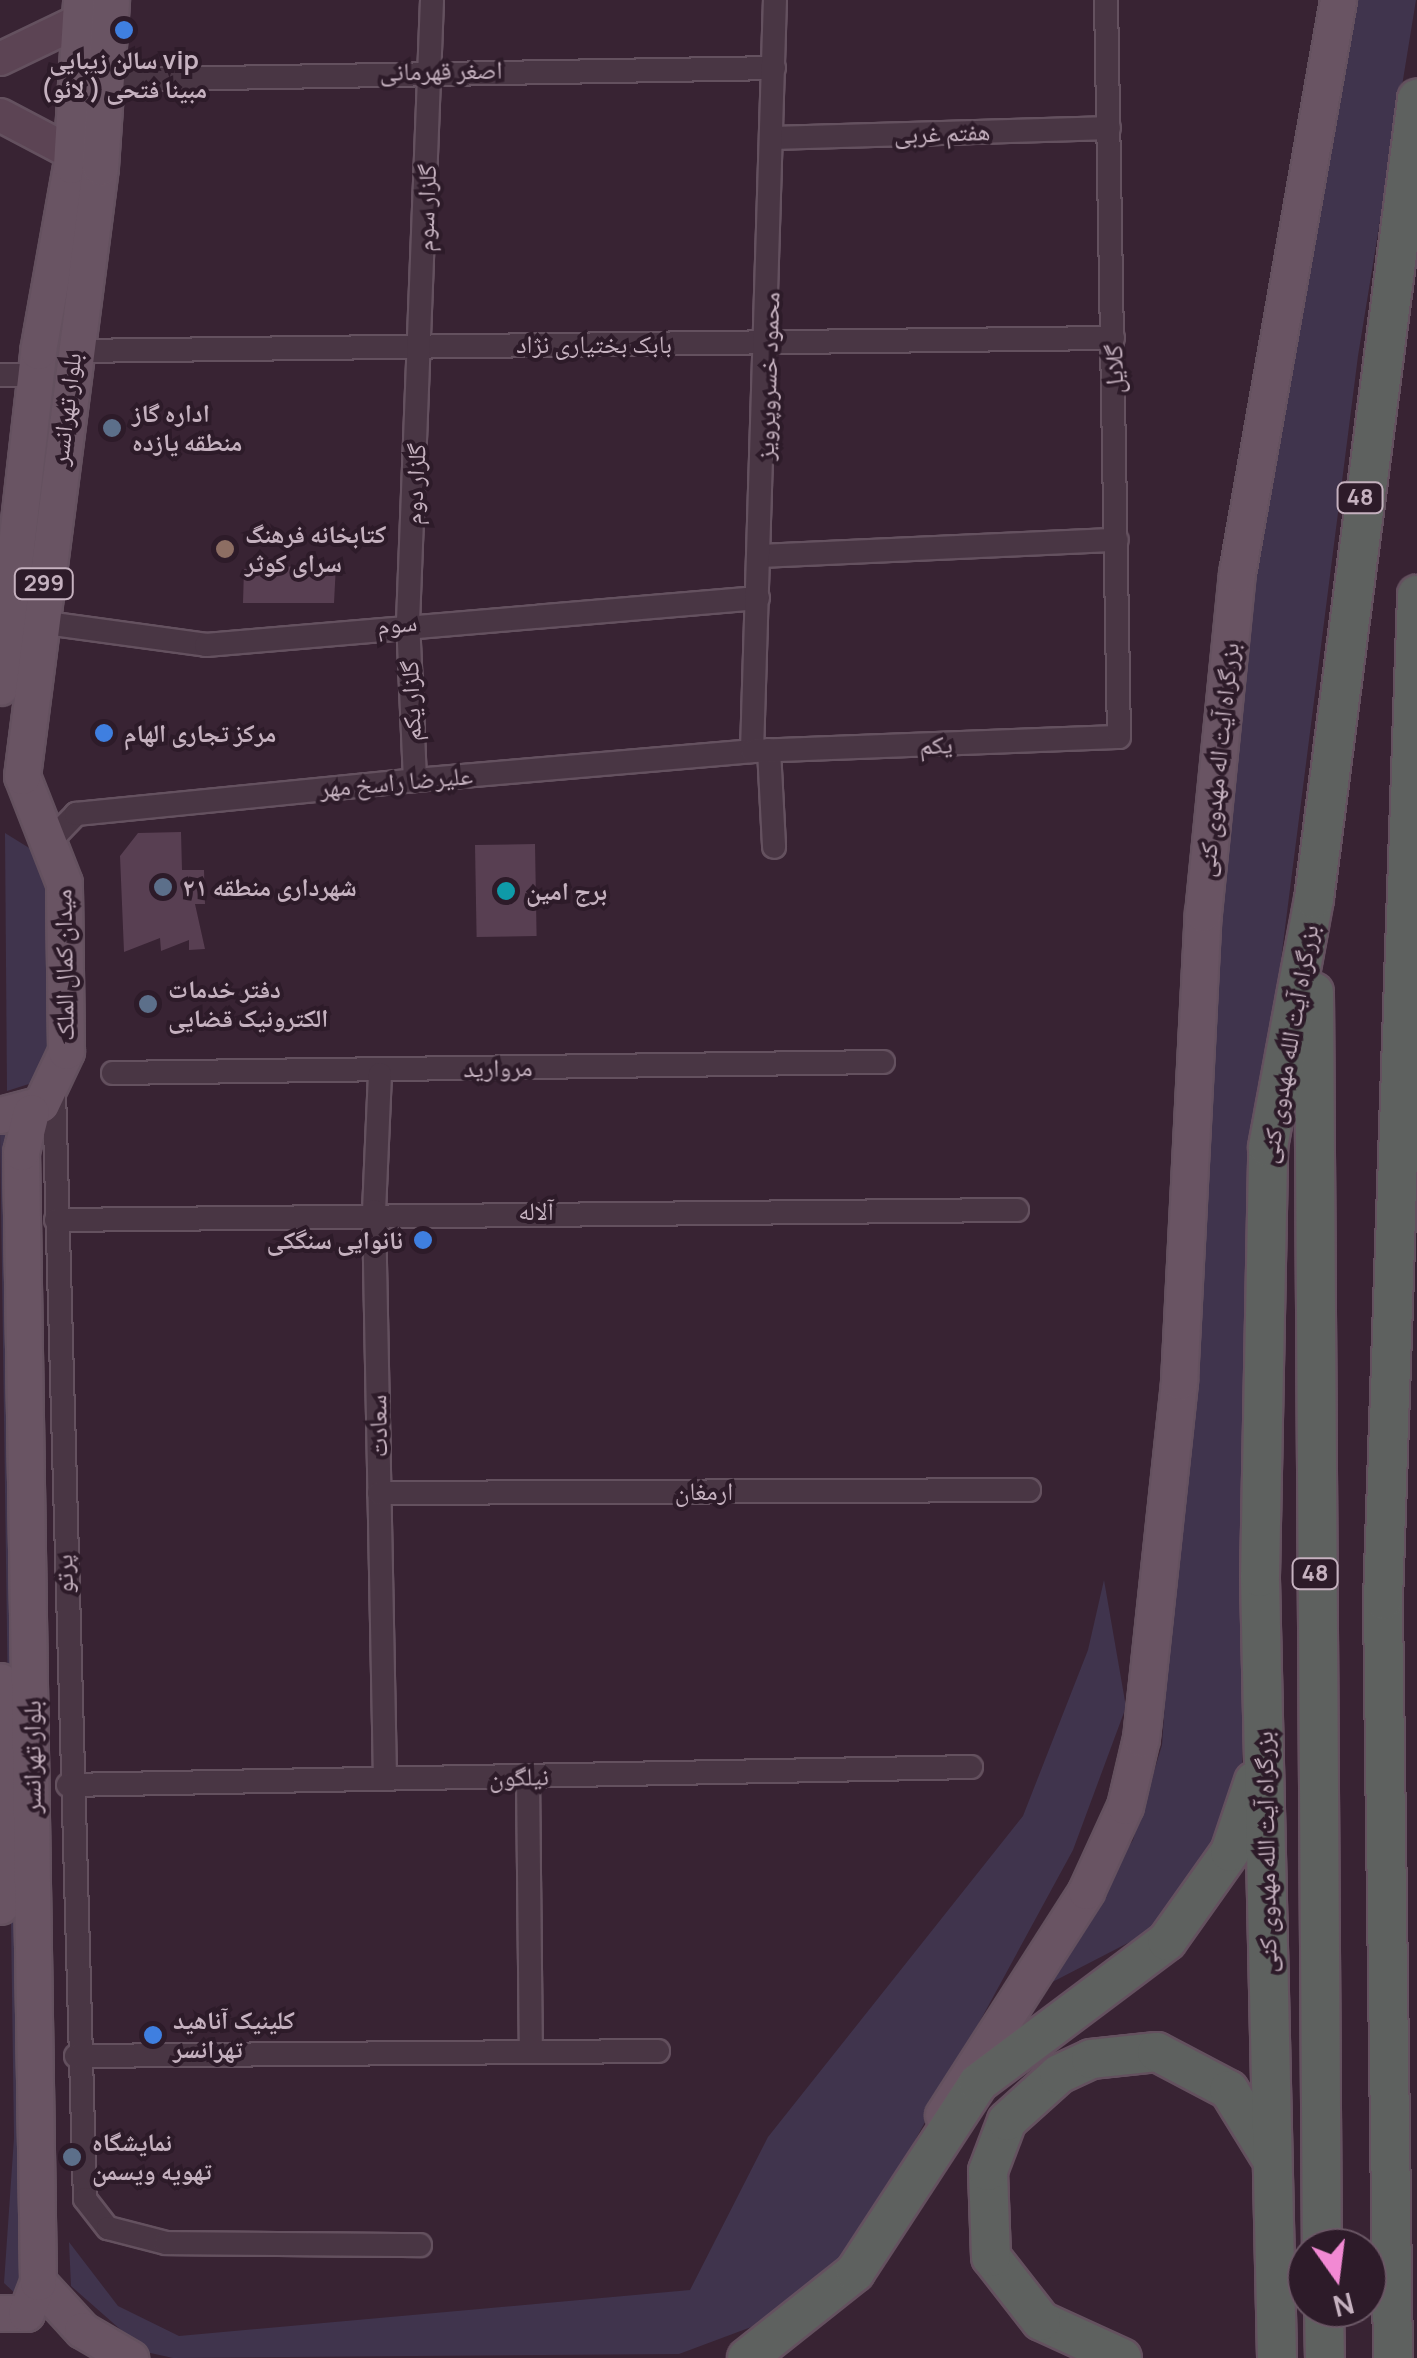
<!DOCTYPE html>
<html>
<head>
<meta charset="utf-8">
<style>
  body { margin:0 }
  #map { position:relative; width:1417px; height:2358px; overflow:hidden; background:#382333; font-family:Manrope,"Noto Naskh Arabic",sans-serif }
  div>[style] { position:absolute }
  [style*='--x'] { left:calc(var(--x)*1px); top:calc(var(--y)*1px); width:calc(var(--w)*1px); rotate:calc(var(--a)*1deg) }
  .green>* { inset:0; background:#40344d }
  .building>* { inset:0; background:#583f52; transform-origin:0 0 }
  .roads { filter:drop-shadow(2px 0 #64515f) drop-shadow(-2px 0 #64515f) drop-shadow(0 2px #64515f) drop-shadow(0 -2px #64515f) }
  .minor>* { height:22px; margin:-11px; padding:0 11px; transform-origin:11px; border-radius:11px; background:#493644 }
  .secondary>* { height:32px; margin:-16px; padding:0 16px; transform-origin:16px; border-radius:16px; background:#5c4454 }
  .primary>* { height:35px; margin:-17.5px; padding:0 17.5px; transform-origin:17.5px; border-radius:17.5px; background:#695463 }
  .trunk>* { height:38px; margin:-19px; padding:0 19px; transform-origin:19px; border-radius:19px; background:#5e615f }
  .dots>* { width:28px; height:28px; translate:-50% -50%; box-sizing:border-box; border:5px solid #2d1b29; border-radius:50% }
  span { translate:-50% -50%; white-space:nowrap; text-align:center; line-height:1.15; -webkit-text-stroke:8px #2d1b29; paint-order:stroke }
  .shield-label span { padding:2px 8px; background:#2d1b29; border:2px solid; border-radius:8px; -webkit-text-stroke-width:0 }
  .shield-label { font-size:22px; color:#c5b1bf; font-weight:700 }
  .poi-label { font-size:25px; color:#c5b1bf; font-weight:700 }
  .left { translate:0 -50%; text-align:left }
  .right { translate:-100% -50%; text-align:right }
  .street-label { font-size:25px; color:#c5b1bf }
  .north { position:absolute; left:1287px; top:2228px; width:100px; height:100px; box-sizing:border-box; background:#2d1b29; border:2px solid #6a5765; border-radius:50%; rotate:166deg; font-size:28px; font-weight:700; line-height:40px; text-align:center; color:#c5b1bf }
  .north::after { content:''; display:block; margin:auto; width:35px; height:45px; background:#f289d3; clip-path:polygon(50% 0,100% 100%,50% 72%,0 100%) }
</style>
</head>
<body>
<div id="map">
  <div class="green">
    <i style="clip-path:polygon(1352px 0,1416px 0,1358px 356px,1252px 1187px,1242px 1778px,1212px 1859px,1155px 1929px,1033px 1992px,1133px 1840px,1162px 1745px,1221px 871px,1262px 507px)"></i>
    <i style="clip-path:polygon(5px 833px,47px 859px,53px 1040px,32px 1083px,7px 1091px)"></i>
    <i style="clip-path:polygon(0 1130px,12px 1131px,20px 2298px,4px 2283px,14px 2138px)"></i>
    <i style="clip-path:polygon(1104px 1580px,1126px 1707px,1073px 1850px,856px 2249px,775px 2318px,679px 2354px,173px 2358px,146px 2352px,71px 2286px,69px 2242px,118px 2306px,179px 2336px,690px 2290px,768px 2137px,1023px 1816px,1088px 1650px)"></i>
  </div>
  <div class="building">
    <i style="clip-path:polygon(336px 564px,334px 603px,243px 603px,244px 569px)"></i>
    <i style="clip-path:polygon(181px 832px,182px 870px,204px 870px,205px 904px,195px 904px,205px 949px,189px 950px,189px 940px,161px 951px,160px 938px,124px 952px,120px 856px,138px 833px)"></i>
    <i style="left:535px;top:844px;width:92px;height:60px;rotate:89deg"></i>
  </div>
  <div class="roads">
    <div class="minor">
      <i style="--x:108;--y:80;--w:666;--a:-1.03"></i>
      <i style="--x:775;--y:138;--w:334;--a:-1.7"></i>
      <i style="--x:74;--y:351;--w:1039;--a:-0.72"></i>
      <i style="--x:0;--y:375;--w:35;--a:0"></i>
      <i style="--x:760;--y:556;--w:357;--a:-2.6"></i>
      <i style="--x:39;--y:622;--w:169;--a:7.8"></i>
      <i style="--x:206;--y:645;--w:554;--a:-4.87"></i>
      <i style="--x:769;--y:750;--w:97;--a:87"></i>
      <i style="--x:752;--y:751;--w:751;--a:-88.25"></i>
      <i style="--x:415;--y:780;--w:158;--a:-92.5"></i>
      <i style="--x:408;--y:622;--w:622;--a:-87.79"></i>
      <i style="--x:52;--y:839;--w:35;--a:-46"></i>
      <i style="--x:76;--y:814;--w:341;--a:-5.7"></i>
      <i style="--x:415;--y:780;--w:338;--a:-4.9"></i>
      <i style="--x:752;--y:751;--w:367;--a:-2.2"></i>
      <i style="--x:1119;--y:737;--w:737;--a:-91.01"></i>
      <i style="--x:113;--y:1073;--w:770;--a:-0.82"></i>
      <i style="--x:380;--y:1074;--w:137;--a:92.5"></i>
      <i style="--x:374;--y:1211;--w:568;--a:88.89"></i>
      <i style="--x:54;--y:1091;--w:1108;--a:88.4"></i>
      <i style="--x:85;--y:2199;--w:37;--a:52"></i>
      <i style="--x:108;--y:2228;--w:60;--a:14.5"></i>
      <i style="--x:166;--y:2243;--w:254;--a:0.5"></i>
      <i style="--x:56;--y:1220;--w:961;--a:-0.6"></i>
      <i style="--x:379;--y:1493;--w:650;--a:-0.26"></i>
      <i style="--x:528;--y:1776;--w:276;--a:89.4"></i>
      <i style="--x:68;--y:1785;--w:903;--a:-1.14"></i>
      <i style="--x:76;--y:2056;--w:582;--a:-0.49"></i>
    </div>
    <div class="secondary">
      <i style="--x:0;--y:59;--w:90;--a:-25.7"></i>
      <i style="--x:0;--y:115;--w:81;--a:27.8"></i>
    </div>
    <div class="primary">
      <i style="--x:0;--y:687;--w:338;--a:-83.5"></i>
      <i style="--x:38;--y:351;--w:189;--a:-79.9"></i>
      <i style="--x:71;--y:165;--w:165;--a:-86.5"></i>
      <i style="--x:0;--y:1115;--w:42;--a:-15"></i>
      <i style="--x:41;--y:1104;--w:59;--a:-64.7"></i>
      <i style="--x:66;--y:1051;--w:168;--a:-90.7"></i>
      <i style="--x:64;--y:883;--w:115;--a:-111.4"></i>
      <i style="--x:22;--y:776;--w:614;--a:-82.7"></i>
      <i style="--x:100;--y:167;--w:167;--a:-86.2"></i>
      <i style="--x:0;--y:1681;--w:225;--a:90"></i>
      <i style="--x:943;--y:2115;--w:266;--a:-57.4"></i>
      <i style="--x:1086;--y:1891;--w:94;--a:-65.4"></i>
      <i style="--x:1125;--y:1806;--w:70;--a:-76.8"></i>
      <i style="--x:1141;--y:1738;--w:359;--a:-83.9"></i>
      <i style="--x:1179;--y:1381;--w:469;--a:-87.1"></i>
      <i style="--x:1203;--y:913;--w:342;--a:-84.3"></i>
      <i style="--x:1237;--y:573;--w:582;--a:-80"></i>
      <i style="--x:38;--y:2282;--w:65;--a:47.5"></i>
      <i style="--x:82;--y:2330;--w:56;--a:30.3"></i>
      <i style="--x:0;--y:2313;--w:26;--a:0"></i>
      <i style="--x:26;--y:2313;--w:33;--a:-69"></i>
      <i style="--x:38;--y:2282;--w:1130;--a:-90.86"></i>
      <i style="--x:21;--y:1152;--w:41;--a:-76"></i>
    </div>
    <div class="trunk">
      <i style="--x:1314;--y:992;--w:1256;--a:89.64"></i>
      <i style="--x:1324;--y:2308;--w:50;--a:88.9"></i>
      <i style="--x:747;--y:2358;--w:138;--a:-38.5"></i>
      <i style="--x:855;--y:2272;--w:225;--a:-56.9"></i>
      <i style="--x:978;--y:2083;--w:236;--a:-36.9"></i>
      <i style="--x:1167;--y:1941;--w:109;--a:-54.7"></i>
      <i style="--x:1230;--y:1852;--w:75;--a:-71.3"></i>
      <i style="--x:1122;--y:2358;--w:89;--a:-155.4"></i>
      <i style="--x:1041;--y:2321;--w:81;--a:-128"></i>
      <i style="--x:991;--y:2257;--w:86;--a:-92"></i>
      <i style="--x:988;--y:2171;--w:53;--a:-69.2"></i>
      <i style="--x:1007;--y:2121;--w:70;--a:-42.1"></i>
      <i style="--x:1059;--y:2074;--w:35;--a:-25"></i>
      <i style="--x:1091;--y:2059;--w:66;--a:-6.1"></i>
      <i style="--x:1157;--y:2052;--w:81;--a:27.8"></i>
      <i style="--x:1229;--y:2090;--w:76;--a:58.4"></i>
      <i style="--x:1277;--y:2358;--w:781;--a:-91.25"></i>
      <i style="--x:1260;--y:1577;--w:430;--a:-88.9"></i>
      <i style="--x:1268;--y:1147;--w:252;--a:-79.5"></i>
      <i style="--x:1314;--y:899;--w:807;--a:-82.66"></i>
      <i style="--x:1393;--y:2358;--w:758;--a:-90.76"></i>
      <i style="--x:1383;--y:1600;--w:1006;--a:-88.06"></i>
    </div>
  </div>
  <div class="dots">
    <i style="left:124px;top:30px;background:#3f7fe0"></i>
    <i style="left:112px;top:428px;background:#5c6f8a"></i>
    <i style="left:225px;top:549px;background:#8d6e63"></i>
    <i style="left:104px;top:733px;background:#3f7fe0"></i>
    <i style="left:163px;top:887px;background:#5c6f8a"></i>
    <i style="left:506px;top:891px;background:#0f9aa8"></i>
    <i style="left:148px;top:1004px;background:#5c6f8a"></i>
    <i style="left:423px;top:1240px;background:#3f7fe0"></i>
    <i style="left:153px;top:2035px;background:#3f7fe0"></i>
    <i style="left:72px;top:2157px;background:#5c6f8a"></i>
  </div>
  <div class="shield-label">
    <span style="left:1360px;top:498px">48</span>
    <span style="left:44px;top:584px">299</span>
    <span style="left:1315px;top:1574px">48</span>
  </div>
  <div class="poi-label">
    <span style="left:124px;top:75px">سالن زیبایی vip<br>مبینا فتحی ( لائو)</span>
    <span class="left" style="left:132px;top:428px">اداره گاز<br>منطقه یازده</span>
    <span class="left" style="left:245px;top:549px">کتابخانه فرهنگ<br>سرای کوثر</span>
    <span class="left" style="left:124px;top:733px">مرکز تجاری الهام</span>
    <span class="left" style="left:183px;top:887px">شهرداری منطقه ۲۱</span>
    <span class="left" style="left:526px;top:891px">برج امین</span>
    <span class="left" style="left:168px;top:1004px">دفتر خدمات<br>الکترونیک قضایی</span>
    <span class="right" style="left:403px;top:1240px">نانوایی سنگکی</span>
    <span class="left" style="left:173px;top:2035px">کلینیک آناهید<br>تهرانسر</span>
    <span class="left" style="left:92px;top:2157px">نمایشگاه<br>تهویه ویسمن</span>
  </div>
  <div class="street-label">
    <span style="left:441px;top:71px;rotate:-1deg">اصغر قهرمانی</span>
    <span style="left:942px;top:133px;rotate:-2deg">هفتم غربی</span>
    <span style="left:426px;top:208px;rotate:-88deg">گلزار سوم</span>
    <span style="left:594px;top:344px">بابک بختیاری نژاد</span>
    <span style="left:1114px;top:369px;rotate:-91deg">گلایل</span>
    <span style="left:768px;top:376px;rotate:-88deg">محمود خسروپرویز</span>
    <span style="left:66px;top:409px;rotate:-83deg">بلوار تهرانسر</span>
    <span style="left:415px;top:484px;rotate:-87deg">گلزار دوم</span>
    <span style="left:397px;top:624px;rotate:-6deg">سوم</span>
    <span style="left:411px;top:701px;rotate:-92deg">گلزار یکم</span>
    <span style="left:936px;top:745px;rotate:-2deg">یکم</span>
    <span style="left:1218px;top:760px;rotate:-84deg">بزرگراه آیت اله مهدوی کنی</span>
    <span style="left:396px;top:782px;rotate:-5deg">علیرضا راسخ مهر</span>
    <span style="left:64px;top:965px;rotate:-91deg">میدان کمال الملک</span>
    <span style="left:1289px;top:1044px;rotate:-80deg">بزرگراه آیت الله مهدوی کنی</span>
    <span style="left:498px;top:1068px;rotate:-1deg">مروارید</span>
    <span style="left:536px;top:1211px">آلاله</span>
    <span style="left:378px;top:1426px;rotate:-91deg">سعادت</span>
    <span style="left:704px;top:1491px">ارمغان</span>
    <span style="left:64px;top:1574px;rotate:-91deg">پرتو</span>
    <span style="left:32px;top:1757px;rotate:-90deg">بلوار تهرانسر</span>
    <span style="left:519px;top:1777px;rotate:-1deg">نیلگون</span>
    <span style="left:1266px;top:1852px;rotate:-91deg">بزرگراه آیت الله مهدوی کنی</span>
  </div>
  <div class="north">N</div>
</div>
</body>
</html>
